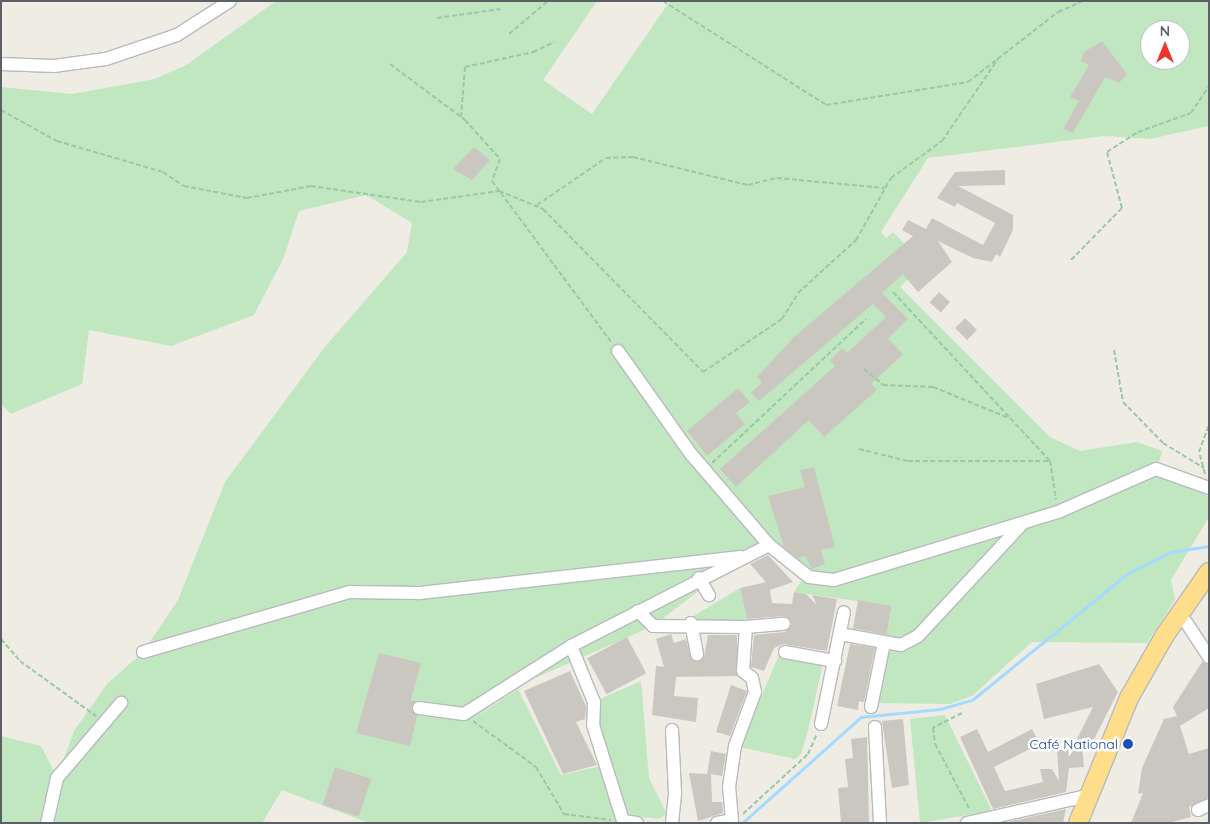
<!DOCTYPE html>
<html>
<head>
<meta charset="utf-8">
<style>
  body { margin:0 }
  #map { position:relative; width:1210px; height:824px; overflow:hidden; background:#efece4; font-family:Quicksand,sans-serif }
  div>[style] { position:absolute }
  [style*='--x'] { left:calc(var(--x)*1px); top:calc(var(--y)*1px); width:calc(var(--w)*1px); rotate:calc(var(--a)*1deg) }
  .green>* { inset:0; background:#c1e7c0 }
  .stream>* { height:3px; margin:-1.5px; padding:0 1.5px; transform-origin:1.5px; border-radius:1.5px; background:#a4daff }
  .building>* { inset:0; background:#cac7c1; transform-origin:0 0 }
  .path>* { height:2px; margin-top:-1px; transform-origin:0; background:repeating-linear-gradient(90deg,#99c8a6 0 5px,transparent 0 7.5px) }
  .roads { filter:drop-shadow(1px 0 #b7babe) drop-shadow(-1px 0 #b7babe) drop-shadow(0 1px #b7babe) drop-shadow(0 -1px #b7babe) }
  .minor>* { height:12px; margin:-6px; padding:0 6px; transform-origin:6px; border-radius:6px; background:#fff }
  .highway>* { height:18px; margin:-9px; padding:0 9px; transform-origin:9px; border-radius:9px; background:#ffde8b }
  .dots>* { width:14px; height:14px; translate:-50% -50%; box-sizing:border-box; border:2px solid #fff; border-radius:50% }
  span { translate:-50% -50%; white-space:nowrap; text-align:center; line-height:1.15; -webkit-text-stroke:5px #fff; paint-order:stroke }
  .transit-label { font-size:14px; color:#164399 }
  .right { translate:-100% -50%; text-align:right }
  .frame { position:absolute; inset:0; border:2px solid #5c6065; pointer-events:none }
  .north { position:absolute; left:1140px; top:20px; width:50px; height:50px; box-sizing:border-box; background:#fff; border:1px solid #bebfc1; border-radius:50%; rotate:0deg; font-size:14px; font-weight:700; line-height:20px; text-align:center; color:#5c6065 }
  .north::after { content:''; display:block; margin:auto; width:18px; height:22px; background:#ec362d; clip-path:polygon(50% 0,100% 100%,50% 72%,0 100%) }
</style>
</head>
<body>
<div id="map">
  <div class="green">
    <i style="clip-path:polygon(evenodd,276px 1px,597px 1px,543px 80px,592px 114px,670px 1px,1209px 1px,1209px 126px,1150px 139px,1104px 136px,928px 158px,881px 232px,886px 238px,893px 232px,924px 264px,900px 287px,1050px 437px,1080px 451px,1137px 442px,1162px 451px,1155px 476px,1186px 483px,1209px 497px,1209px 517px,1171px 580px,1175px 600px,1147px 643px,1032px 642px,972px 696px,950px 704px,867px 703px,891px 606px,794px 592px,803px 579px,684px 437px,759px 545px,653px 626px,517px 686px,473px 719px,518px 689px,561px 775px,601px 766px,621px 823px,369px 823px,282px 790px,262px 823px,1px 823px,1px 736px,41px 746px,57px 777px,74px 731px,107px 684px,143px 652px,178px 600px,225px 482px,324px 348px,407px 252px,412px 223px,366px 195px,299px 211px,284px 257px,254px 315px,171px 346px,89px 330px,82px 384px,11px 414px,1px 404px,1px 87px,72px 94px,155px 79px,186px 65px,276px 1px,1150px 30px,1180px 30px,1180px 60px,1150px 60px,1150px 30px)"></i>
    <i style="clip-path:polygon(740px 588px,748px 624px,694px 620px,692px 617px)"></i>
    <i style="clip-path:polygon(779px 655px,823px 663px,808px 731px,801px 754px,795px 759px,740px 747px)"></i>
    <i style="clip-path:polygon(641px 681px,649px 778px,667px 814px,658px 819px,628px 815px,598px 720px,600px 699px)"></i>
    <i style="clip-path:polygon(945px 715px,992px 811px,920px 823px,910px 719px)"></i>
  </div>
  <div class="stream">
    <i style="--x:742;--y:823;--w:159;--a:-41.7"></i>
    <i style="--x:861;--y:717;--w:79;--a:-5.8"></i>
    <i style="--x:940;--y:709;--w:33;--a:-16"></i>
    <i style="--x:972;--y:700;--w:201;--a:-39.1"></i>
    <i style="--x:1128;--y:573;--w:48;--a:-26"></i>
    <i style="--x:1171;--y:552;--w:38;--a:-9"></i>
  </div>
  <div class="building">
    <i style="clip-path:polygon(1102px 41px,1127px 74px,1119px 83px,1105px 77px,1073px 133px,1063px 129px,1079px 101px,1070px 97px,1089px 65px,1081px 61px,1084px 52px)"></i>
    <i style="clip-path:polygon(474px 147px,490px 160px,472px 180px,453px 169px)"></i>
    <i style="clip-path:polygon(1005px 170px,1005px 185px,958px 186px,1013px 215px,1013px 230px,1000px 257px,996px 254px,992px 262px,973px 258px,938px 241px,952px 262px,918px 292px,903px 274px,882px 293px,908px 319px,888px 339px,903px 354px,871px 384px,877px 390px,824px 437px,809px 420px,736px 487px,720px 469px,835px 366px,830px 360px,842px 348px,847px 353px,886px 317px,873px 304px,759px 401px,751px 393px,762px 382px,757px 377px,794px 337px,913px 236px,902px 230px,908px 220px,926px 229px,932px 218px,983px 245px,995px 223px,957px 203px,955px 207px,937px 198px,955px 172px)"></i>
    <i style="left:939px;top:292px;width:15px;height:14px;rotate:42deg"></i>
    <i style="left:965px;top:318px;width:17px;height:14px;rotate:45deg"></i>
    <i style="clip-path:polygon(738px 388px,750px 402px,736px 413px,745px 424px,707px 456px,687px 431px)"></i>
    <i style="clip-path:polygon(814px 467px,835px 547px,821px 550px,825px 564px,812px 569px,805px 556px,798px 558px,784px 547px,768px 496px,805px 487px,800px 470px)"></i>
    <i style="clip-path:polygon(768px 555px,793px 582px,770px 590px,772px 603px,792px 604px,794px 592px,806px 594px,817px 605px,812px 595px,837px 599px,827px 651px,783px 644px,774px 648px,764px 671px,751px 667px,754px 635px,785px 632px,792px 624px,784px 616px,747px 619px,740px 588px,766px 582px,750px 564px)"></i>
    <i style="left:858px;top:600px;width:34px;height:29px;rotate:10deg"></i>
    <i style="clip-path:polygon(671px 634px,674px 643px,686px 639px,691px 659px,698px 662px,704px 657px,708px 635px,737px 635px,737px 676px,676px 677px,674px 696px,698px 698px,696px 722px,652px 715px,656px 666px,664px 667px,656px 639px)"></i>
    <i style="left:627px;top:637px;width:41px;height:45px;rotate:62deg"></i>
    <i style="clip-path:polygon(850px 644px,875px 648px,864px 702px,859px 701px,858px 710px,837px 706px)"></i>
    <i style="clip-path:polygon(379px 653px,421px 663px,411px 700px,415px 701px,411px 707px,417px 716px,410px 746px,356px 733px)"></i>
    <i style="clip-path:polygon(1202px 662px,1209px 665px,1209px 708px,1180px 726px,1189px 754px,1209px 748px,1209px 797px,1189px 807px,1191px 817px,1168px 823px,1131px 823px,1143px 793px,1138px 794px,1142px 768px,1164px 719px,1177px 716px,1173px 707px)"></i>
    <i style="clip-path:polygon(1099px 664px,1118px 692px,1090px 747px,1082px 745px,1084px 767px,1069px 768px,1066px 792px,993px 809px,960px 737px,977px 729px,988px 752px,1032px 729px,1040px 744px,994px 767px,1005px 791px,1043px 782px,1040px 769px,1052px 769px,1059px 781px,1057px 750px,1072px 749px,1093px 707px,1044px 719px,1036px 684px)"></i>
    <i style="clip-path:polygon(570px 671px,586px 706px,585px 719px,576px 722px,597px 765px,563px 774px,524px 691px)"></i>
    <i style="clip-path:polygon(731px 685px,747px 691px,730px 736px,716px 732px)"></i>
    <i style="clip-path:polygon(903px 719px,909px 785px,892px 788px,882px 721px)"></i>
    <i style="clip-path:polygon(867px 737px,869px 823px,841px 823px,838px 788px,848px 787px,845px 759px,853px 758px,851px 739px)"></i>
    <i style="clip-path:polygon(711px 751px,726px 754px,722px 776px,711px 774px,712px 802px,722px 802px,723px 813px,698px 821px,689px 773px,707px 774px)"></i>
    <i style="left:335px;top:767px;width:38px;height:40px;rotate:18deg"></i>
    <i style="clip-path:polygon(1066px 809px,1063px 823px,1008px 822px)"></i>
  </div>
  <div class="path">
    <i style="--x:663;--y:1;--w:193;--a:32.5"></i>
    <i style="--x:826;--y:105;--w:144;--a:-9.2"></i>
    <i style="--x:968;--y:82;--w:114;--a:-37.9"></i>
    <i style="--x:1058;--y:12;--w:27;--a:-24"></i>
    <i style="--x:437;--y:18;--w:64;--a:-8.1"></i>
    <i style="--x:509;--y:34;--w:51;--a:-40.2"></i>
    <i style="--x:390;--y:64;--w:94;--a:36.7"></i>
    <i style="--x:465;--y:120;--w:52;--a:48.1"></i>
    <i style="--x:500;--y:159;--w:23;--a:110"></i>
    <i style="--x:492;--y:181;--w:202;--a:53.5"></i>
    <i style="--x:1;--y:110;--w:64;--a:29"></i>
    <i style="--x:57;--y:141;--w:110;--a:16.3"></i>
    <i style="--x:163;--y:172;--w:25;--a:34"></i>
    <i style="--x:184;--y:186;--w:64;--a:10.8"></i>
    <i style="--x:247;--y:198;--w:65;--a:-10.6"></i>
    <i style="--x:311;--y:186;--w:111;--a:8.3"></i>
    <i style="--x:421;--y:202;--w:79;--a:-8"></i>
    <i style="--x:499;--y:191;--w:48;--a:22.2"></i>
    <i style="--x:543;--y:209;--w:228;--a:45.5"></i>
    <i style="--x:703;--y:372;--w:95;--a:-33.9"></i>
    <i style="--x:782;--y:319;--w:31;--a:-58"></i>
    <i style="--x:798;--y:293;--w:79;--a:-42.4"></i>
    <i style="--x:856;--y:240;--w:71;--a:-60.6"></i>
    <i style="--x:891;--y:178;--w:63;--a:-36"></i>
    <i style="--x:942;--y:141;--w:99;--a:-55.7"></i>
    <i style="--x:461;--y:117;--w:50;--a:-85.4"></i>
    <i style="--x:465;--y:67;--w:70;--a:-12.4"></i>
    <i style="--x:533;--y:52;--w:23;--a:-25"></i>
    <i style="--x:537;--y:205;--w:83;--a:-34.3"></i>
    <i style="--x:606;--y:158;--w:27;--a:-2"></i>
    <i style="--x:633;--y:157;--w:118;--a:13.7"></i>
    <i style="--x:748;--y:185;--w:30;--a:-14"></i>
    <i style="--x:777;--y:178;--w:108;--a:5.3"></i>
    <i style="--x:1071;--y:260;--w:73;--a:-45.6"></i>
    <i style="--x:1122;--y:208;--w:58;--a:-105"></i>
    <i style="--x:1107;--y:152;--w:37;--a:-33"></i>
    <i style="--x:1138;--y:132;--w:56;--a:-19.7"></i>
    <i style="--x:1191;--y:113;--w:32;--a:-56"></i>
    <i style="--x:893;--y:292;--w:231;--a:47.1"></i>
    <i style="--x:1114;--y:350;--w:53;--a:80.2"></i>
    <i style="--x:1123;--y:402;--w:57;--a:45.7"></i>
    <i style="--x:1163;--y:443;--w:48;--a:31.4"></i>
    <i style="--x:864;--y:369;--w:25;--a:40"></i>
    <i style="--x:883;--y:385;--w:50;--a:2.3"></i>
    <i style="--x:933;--y:387;--w:82;--a:22.2"></i>
    <i style="--x:859;--y:449;--w:50;--a:13.8"></i>
    <i style="--x:908;--y:461;--w:142;--a:0"></i>
    <i style="--x:1050;--y:461;--w:39;--a:81"></i>
    <i style="--x:712;--y:463;--w:211;--a:-43.1"></i>
    <i style="--x:1205;--y:474;--w:23;--a:-105"></i>
    <i style="--x:1199;--y:452;--w:30;--a:-70"></i>
    <i style="--x:1;--y:639;--w:29;--a:49"></i>
    <i style="--x:20;--y:661;--w:94;--a:35.9"></i>
    <i style="--x:962;--y:713;--w:33;--a:153"></i>
    <i style="--x:933;--y:728;--w:16;--a:83"></i>
    <i style="--x:935;--y:744;--w:75;--a:62.1"></i>
    <i style="--x:473;--y:721;--w:78;--a:36.1"></i>
    <i style="--x:536;--y:767;--w:55;--a:59.2"></i>
    <i style="--x:564;--y:814;--w:47;--a:7.3"></i>
    <i style="--x:743;--y:814;--w:88;--a:-42.7"></i>
    <i style="--x:808;--y:754;--w:22;--a:-66"></i>
  </div>
  <div class="roads">
    <div class="minor">
      <i style="--x:1;--y:64;--w:53;--a:2.2"></i>
      <i style="--x:54;--y:66;--w:52;--a:-7.7"></i>
      <i style="--x:106;--y:59;--w:75;--a:-18.7"></i>
      <i style="--x:177;--y:35;--w:63;--a:-32.7"></i>
      <i style="--x:618;--y:351;--w:126;--a:54.7"></i>
      <i style="--x:691;--y:454;--w:120;--a:49.4"></i>
      <i style="--x:769;--y:545;--w:51;--a:38.7"></i>
      <i style="--x:809;--y:577;--w:25;--a:7"></i>
      <i style="--x:834;--y:580;--w:234;--a:-16.9"></i>
      <i style="--x:1058;--y:512;--w:107;--a:-23.7"></i>
      <i style="--x:1156;--y:469;--w:56;--a:19.7"></i>
      <i style="--x:699;--y:578;--w:20;--a:60"></i>
      <i style="--x:638;--y:611;--w:21;--a:45"></i>
      <i style="--x:653;--y:626;--w:93;--a:0.6"></i>
      <i style="--x:1186;--y:622;--w:42;--a:56.7"></i>
      <i style="--x:691;--y:623;--w:32;--a:79"></i>
      <i style="--x:840;--y:634;--w:62;--a:10.2"></i>
      <i style="--x:901;--y:645;--w:19;--a:-28"></i>
      <i style="--x:918;--y:636;--w:153;--a:-47.1"></i>
      <i style="--x:571;--y:646;--w:61;--a:67.7"></i>
      <i style="--x:594;--y:702;--w:23;--a:92"></i>
      <i style="--x:593;--y:725;--w:101;--a:72.6"></i>
      <i style="--x:623;--y:821;--w:14;--a:8"></i>
      <i style="--x:143;--y:652;--w:216;--a:-16.2"></i>
      <i style="--x:350;--y:592;--w:69;--a:0.8"></i>
      <i style="--x:419;--y:593;--w:324;--a:-6.4"></i>
      <i style="--x:785;--y:652;--w:51;--a:10.2"></i>
      <i style="--x:871;--y:707;--w:65;--a:-78.5"></i>
      <i style="--x:419;--y:708;--w:45;--a:7.6"></i>
      <i style="--x:464;--y:714;--w:127;--a:-32.4"></i>
      <i style="--x:571;--y:646;--w:222;--a:-27"></i>
      <i style="--x:821;--y:724;--w:114;--a:-78.4"></i>
      <i style="--x:875;--y:727;--w:96;--a:87"></i>
      <i style="--x:1198;--y:810;--w:12;--a:-24"></i>
      <i style="--x:47;--y:823;--w:46;--a:-77.5"></i>
      <i style="--x:57;--y:778;--w:99;--a:-49.5"></i>
      <i style="--x:672;--y:823;--w:30;--a:-84"></i>
      <i style="--x:675;--y:793;--w:63;--a:-92.7"></i>
      <i style="--x:717;--y:823;--w:15;--a:-11"></i>
      <i style="--x:732;--y:820;--w:33;--a:-95"></i>
      <i style="--x:729;--y:787;--w:41;--a:-81.7"></i>
      <i style="--x:735;--y:746;--w:58;--a:-69.7"></i>
      <i style="--x:755;--y:692;--w:14;--a:-102"></i>
      <i style="--x:752;--y:678;--w:11;--a:-142"></i>
      <i style="--x:743;--y:671;--w:44;--a:-86.1"></i>
      <i style="--x:746;--y:627;--w:38;--a:-5"></i>
      <i style="--x:967;--y:823;--w:123;--a:-12.7"></i>
    </div>
    <div class="highway">
      <i style="--x:1078;--y:823;--w:135;--a:-67.8"></i>
      <i style="--x:1129;--y:698;--w:73;--a:-60.3"></i>
      <i style="--x:1165;--y:635;--w:77;--a:-55.1"></i>
    </div>
  </div>
  <div class="dots">
    <i style="left:1128px;top:744px;background:#1a4fb4"></i>
  </div>
  <div class="transit-label">
    <span class="right" style="left:1118px;top:744px">Café National</span>
  </div>
  <div class="frame"></div>
  <div class="north">N</div>
</div>
</body>
</html>
